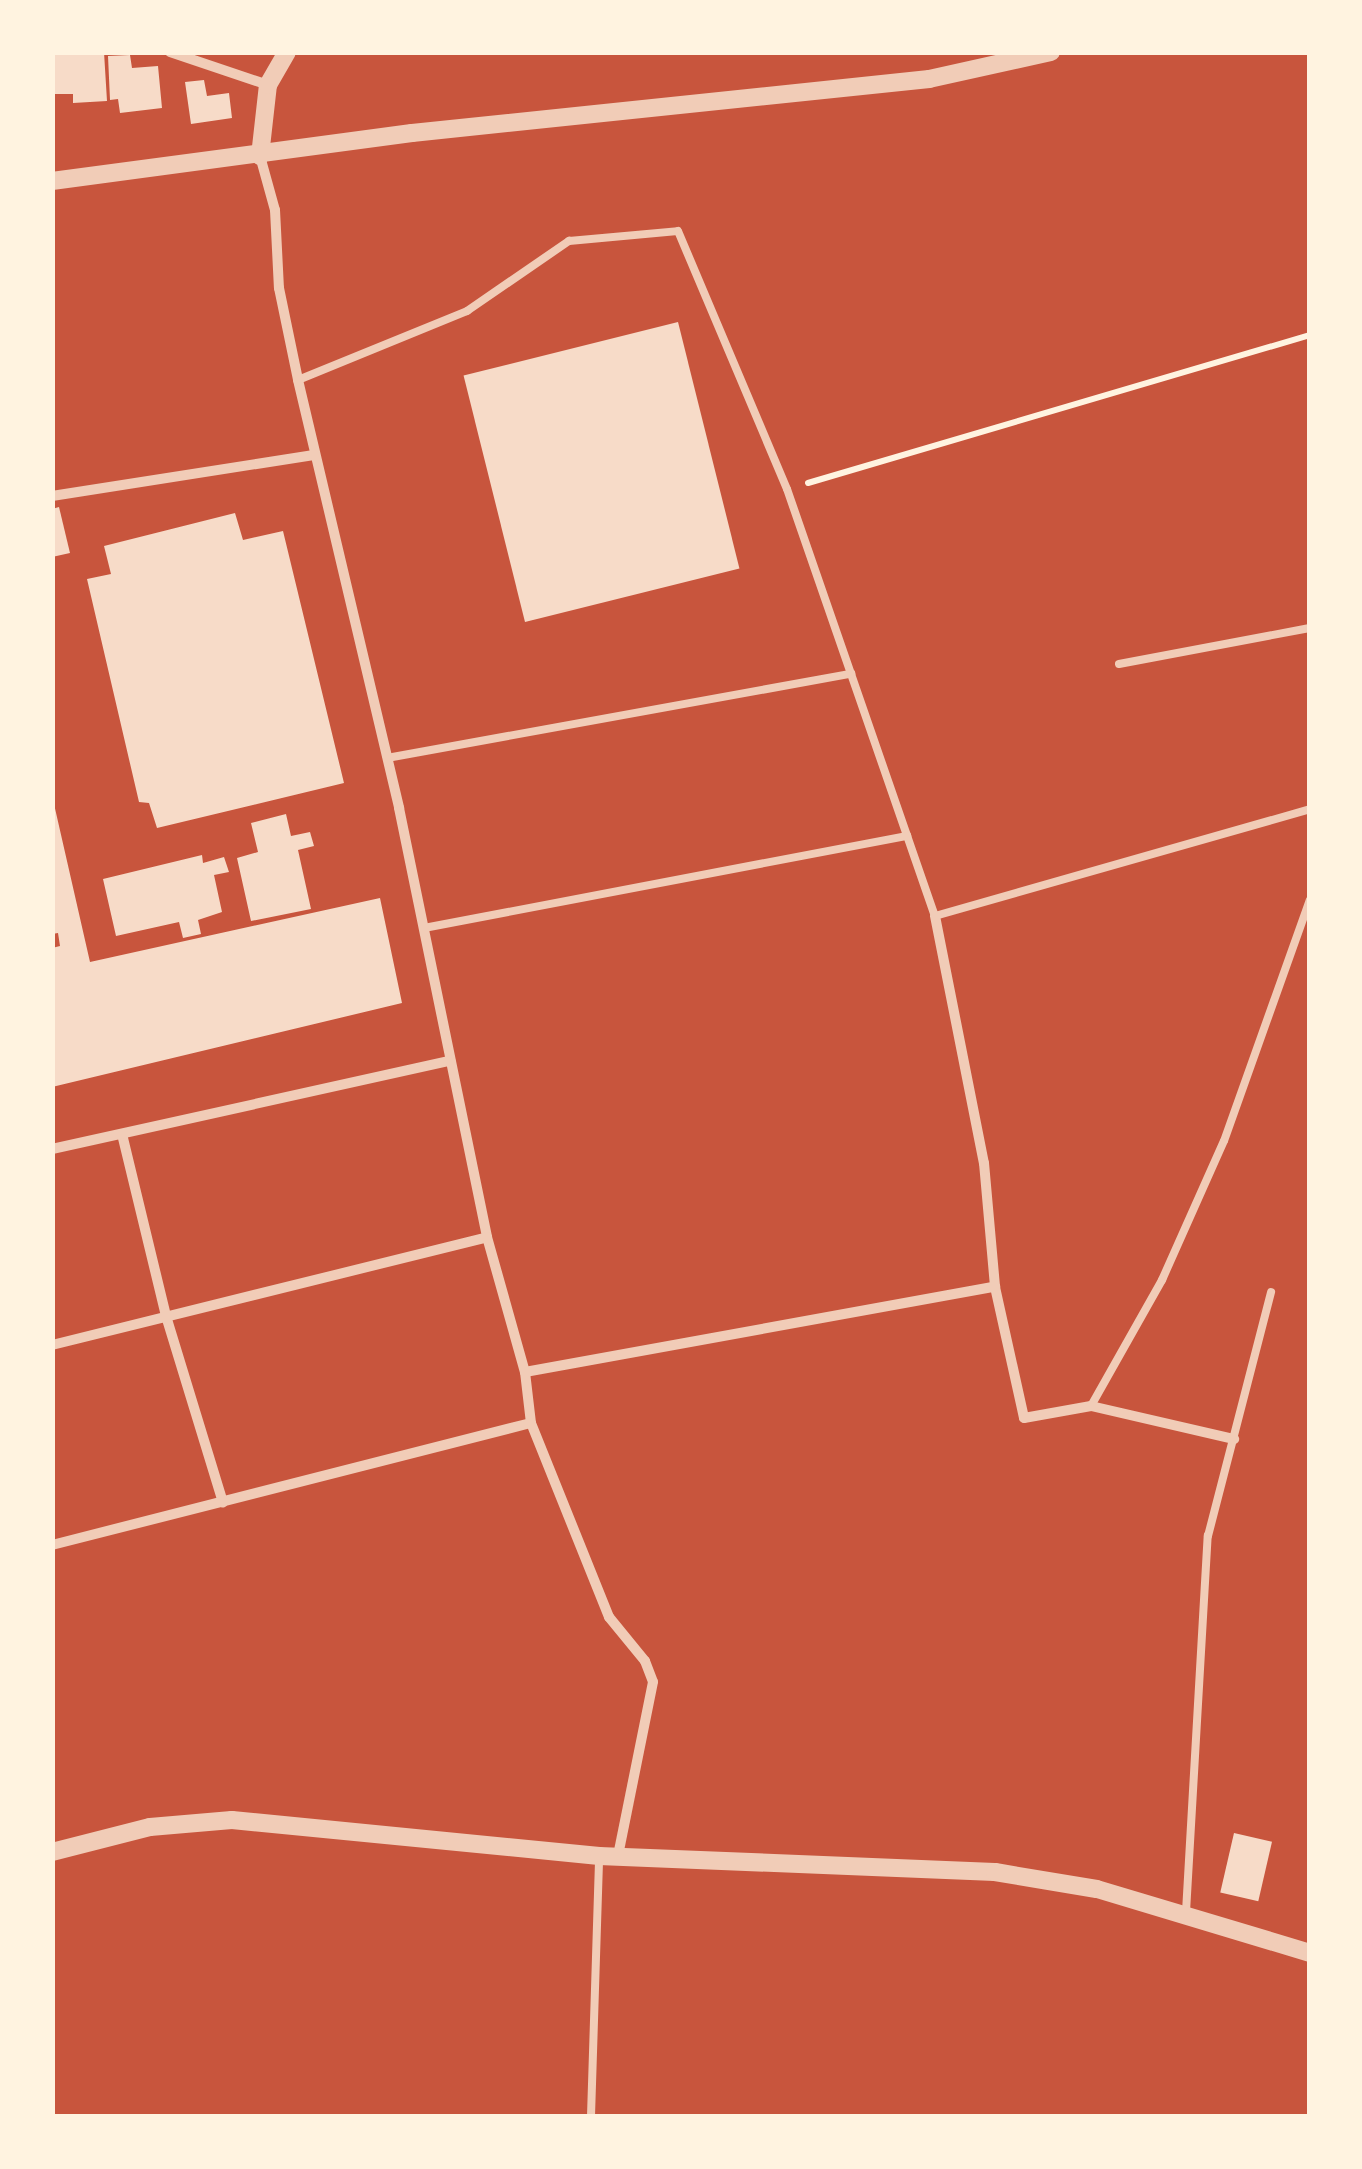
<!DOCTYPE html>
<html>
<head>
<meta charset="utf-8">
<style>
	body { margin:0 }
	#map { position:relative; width:1362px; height:2169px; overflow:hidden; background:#c8553d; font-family:Mulish,sans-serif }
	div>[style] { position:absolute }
	.building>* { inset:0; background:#f7dbc8; transform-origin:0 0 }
	.path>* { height:6px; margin:-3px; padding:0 3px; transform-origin:3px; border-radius:3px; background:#fff3e0 }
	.service>* { height:8px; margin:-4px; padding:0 4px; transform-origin:4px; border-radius:4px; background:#f1ccb7 }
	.minor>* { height:10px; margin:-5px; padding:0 5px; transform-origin:5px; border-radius:5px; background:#f1ccb7 }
	.tertiary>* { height:18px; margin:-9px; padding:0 9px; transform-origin:9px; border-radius:9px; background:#f1ccb7 }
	span { translate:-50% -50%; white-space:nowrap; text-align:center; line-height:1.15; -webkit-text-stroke:9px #fff3e0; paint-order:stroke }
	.frame { position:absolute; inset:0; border:55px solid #fff3e0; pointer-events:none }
</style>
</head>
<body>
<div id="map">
	<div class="building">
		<i style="clip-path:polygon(52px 52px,104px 52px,107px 101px,73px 103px,73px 94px,52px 94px)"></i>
		<i style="clip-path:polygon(130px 55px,132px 68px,158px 66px,162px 108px,120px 113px,118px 99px,110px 100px,108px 56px)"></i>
		<i style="clip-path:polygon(204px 80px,207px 96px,229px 93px,232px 118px,191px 124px,185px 82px)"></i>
		<i style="left:678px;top:322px;width:254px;height:221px;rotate:76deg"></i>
		<i style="clip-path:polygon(59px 507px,70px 553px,52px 557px,52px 509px)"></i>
		<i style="clip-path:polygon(235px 513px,243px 540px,283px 531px,344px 783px,157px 828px,149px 803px,139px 802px,87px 579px,111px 574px,104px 546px)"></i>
		<i style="clip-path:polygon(54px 804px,90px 962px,380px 898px,402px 1003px,52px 1087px,52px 948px,60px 946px,58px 933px,52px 934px)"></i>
		<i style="clip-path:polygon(286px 814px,291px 836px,310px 832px,314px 846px,298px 850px,311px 909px,251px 921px,237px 858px,258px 852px,251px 823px)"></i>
		<i style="clip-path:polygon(202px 855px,203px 863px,224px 857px,229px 872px,214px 875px,222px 912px,198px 920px,201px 934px,183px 938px,179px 922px,116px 936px,103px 879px)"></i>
		<i style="left:1234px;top:1833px;width:39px;height:61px;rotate:13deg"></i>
	</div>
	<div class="path">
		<i style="left:808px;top:483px;width:523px;rotate:-16.43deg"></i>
	</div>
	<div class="service">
		<i style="left:298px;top:380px;width:183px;rotate:-22.2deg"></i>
		<i style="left:467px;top:311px;width:124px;rotate:-34.5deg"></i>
		<i style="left:569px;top:241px;width:109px;rotate:-5.2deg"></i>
		<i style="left:678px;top:231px;width:280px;rotate:67.1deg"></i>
		<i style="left:787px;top:489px;width:452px;rotate:70.9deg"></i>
		<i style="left:935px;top:916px;width:390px;rotate:-15.9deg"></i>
		<i style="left:1119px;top:664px;width:194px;rotate:-10.7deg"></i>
		<i style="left:387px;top:758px;width:472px;rotate:-10.3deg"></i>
		<i style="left:424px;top:928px;width:492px;rotate:-10.8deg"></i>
		<i style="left:1091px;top:1406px;width:145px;rotate:-60.6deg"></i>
		<i style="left:1162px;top:1280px;width:152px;rotate:-66deg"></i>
		<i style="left:1224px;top:1141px;width:256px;rotate:-70.4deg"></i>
		<i style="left:1186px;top:1912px;width:377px;rotate:-86.7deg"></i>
		<i style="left:1208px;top:1536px;width:252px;rotate:-75.5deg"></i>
		<i style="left:591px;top:2116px;width:260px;rotate:-88.2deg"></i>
	</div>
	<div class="minor">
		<i style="left:170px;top:52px;width:103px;rotate:18.6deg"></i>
		<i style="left:260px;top:156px;width:56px;rotate:74.5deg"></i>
		<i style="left:275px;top:210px;width:78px;rotate:87.1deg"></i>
		<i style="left:279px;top:288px;width:94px;rotate:78.3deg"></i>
		<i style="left:298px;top:380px;width:440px;rotate:76.7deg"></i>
		<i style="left:399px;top:808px;width:438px;rotate:78.4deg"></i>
		<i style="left:487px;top:1237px;width:140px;rotate:74.3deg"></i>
		<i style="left:525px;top:1372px;width:51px;rotate:83.3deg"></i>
		<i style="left:531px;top:1423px;width:209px;rotate:68.1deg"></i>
		<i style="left:609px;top:1617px;width:57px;rotate:50.7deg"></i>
		<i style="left:645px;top:1661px;width:22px;rotate:69deg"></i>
		<i style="left:653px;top:1682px;width:177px;rotate:101.4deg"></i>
		<i style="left:52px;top:496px;width:265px;rotate:-8.9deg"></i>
		<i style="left:935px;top:916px;width:252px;rotate:78.8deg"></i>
		<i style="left:984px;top:1163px;width:124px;rotate:84.9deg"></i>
		<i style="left:995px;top:1287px;width:134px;rotate:77.5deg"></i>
		<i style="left:1024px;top:1418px;width:68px;rotate:-10.2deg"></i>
		<i style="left:1091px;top:1406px;width:147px;rotate:13deg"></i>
		<i style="left:122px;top:1134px;width:187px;rotate:76.4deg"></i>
		<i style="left:166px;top:1316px;width:195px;rotate:73deg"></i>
		<i style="left:52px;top:1149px;width:408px;rotate:-12.5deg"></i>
		<i style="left:52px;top:1345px;width:448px;rotate:-13.9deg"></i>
		<i style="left:525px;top:1372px;width:478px;rotate:-10.3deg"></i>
		<i style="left:52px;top:1545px;width:494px;rotate:-14.3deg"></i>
	</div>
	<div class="tertiary">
		<i style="left:260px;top:156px;width:71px;rotate:-83.6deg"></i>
		<i style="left:268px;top:85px;width:38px;rotate:-60deg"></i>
		<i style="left:52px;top:181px;width:363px;rotate:-7.6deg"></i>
		<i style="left:412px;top:133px;width:520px;rotate:-5.96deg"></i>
		<i style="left:929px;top:79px;width:125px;rotate:-12.5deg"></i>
		<i style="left:52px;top:1852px;width:101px;rotate:-14.3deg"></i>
		<i style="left:150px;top:1827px;width:82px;rotate:-4.9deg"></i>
		<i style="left:232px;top:1820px;width:369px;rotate:5.6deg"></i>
		<i style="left:599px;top:1856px;width:396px;rotate:2.3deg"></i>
		<i style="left:995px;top:1872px;width:103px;rotate:9.5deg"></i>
		<i style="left:1097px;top:1889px;width:222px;rotate:16.7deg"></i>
	</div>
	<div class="frame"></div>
</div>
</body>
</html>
